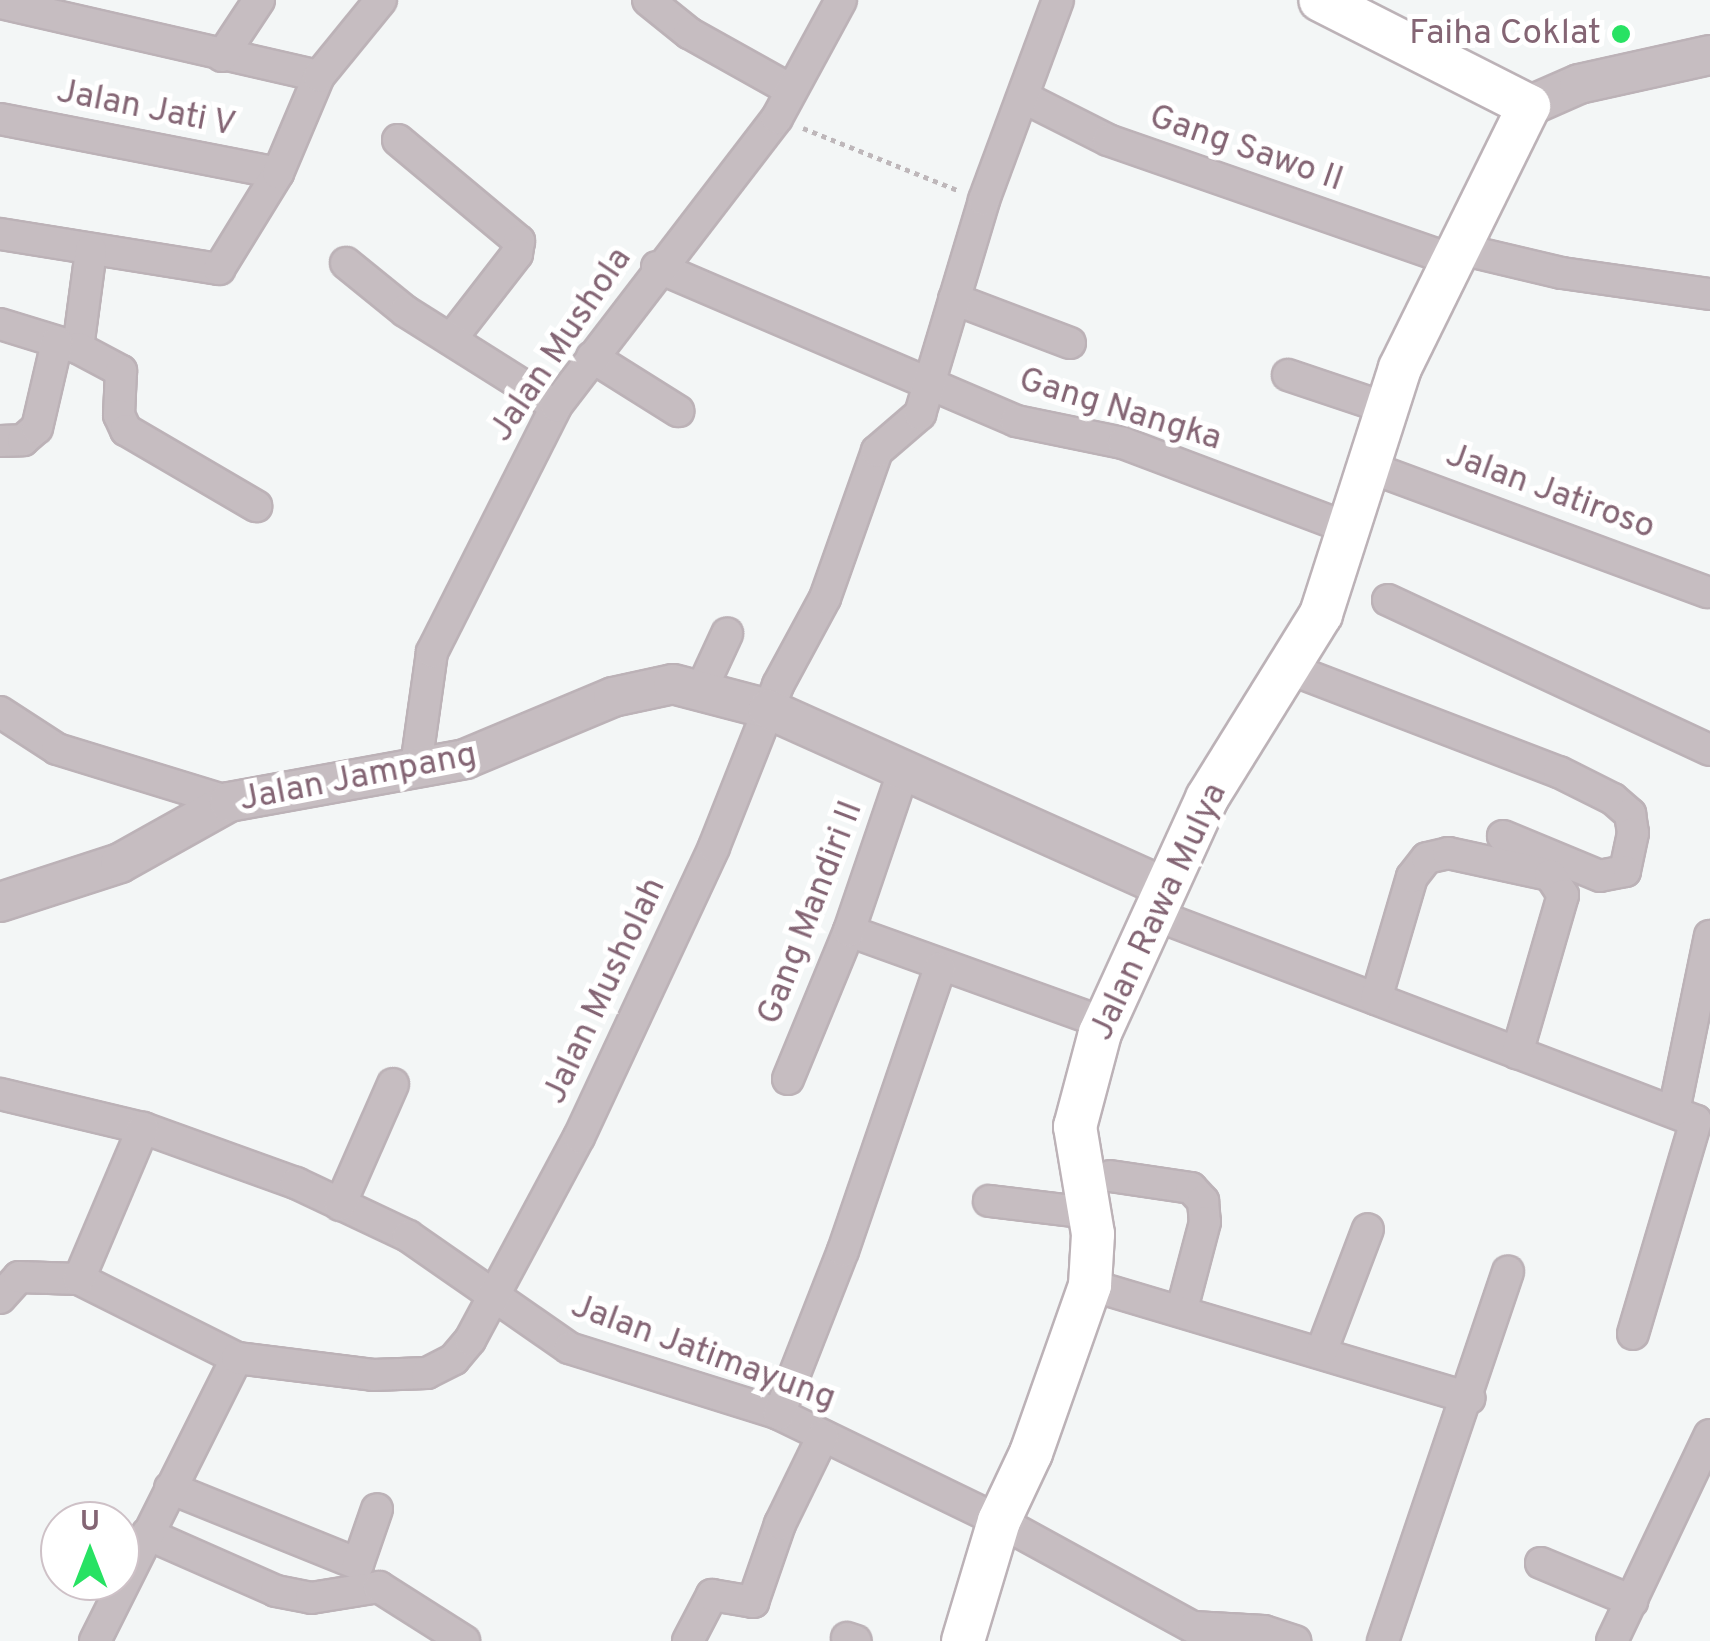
<!DOCTYPE html>
<html>
<head>
<meta charset="utf-8">
<style>
	body { margin:0 }
	#map { position:relative; width:1710px; height:1641px; overflow:hidden; background:#f3f6f6; font-family:Overpass,sans-serif }
	div>[style] { position:absolute }
	.path>* { height:5px; margin-top:-2.5px; transform-origin:0; background:repeating-linear-gradient(90deg,#beb7ba 0 5px,transparent 0 10px) }
	.roads { filter:drop-shadow(2px 0 #bcb2b7) drop-shadow(-2px 0 #bcb2b7) drop-shadow(0 2px #bcb2b7) drop-shadow(0 -2px #bcb2b7) }
	.minor>* { height:30px; margin:-15px; padding:0 15px; transform-origin:15px; border-radius:15px; background:#c6bdc1 }
	.tertiary>* { height:38px; margin:-19px; padding:0 19px; transform-origin:19px; border-radius:19px; background:#c6bdc1 }
	.secondary>* { height:42px; margin:-21px; padding:0 21px; transform-origin:21px; border-radius:21px; background:#fff }
	.dots>* { width:28px; height:28px; translate:-50% -50%; box-sizing:border-box; border:5px solid #fff; border-radius:50% }
	span { translate:-50% -50%; white-space:nowrap; text-align:center; line-height:1.15; -webkit-text-stroke:10px #fff; paint-order:stroke }
	.poi-label { font-size:35px; color:#846574 }
	.right { translate:-100% -50%; text-align:right }
	.street-label { font-size:35px; color:#846574 }
	.north { position:absolute; left:40px; top:1501px; width:100px; height:100px; box-sizing:border-box; background:#fff; border:2px solid #cec1c7; border-radius:50%; rotate:0deg; font-size:28px; font-weight:700; line-height:40px; text-align:center; color:#846574 }
	.north::after { content:''; display:block; margin:auto; width:35px; height:45px; background:#28e263; clip-path:polygon(50% 0,100% 100%,50% 72%,0 100%) }
</style>
</head>
<body>
<div id="map">
	<div class="path">
		<i style="left:803px;top:128px;width:169px;rotate:21.9deg"></i>
	</div>
	<div class="roads">
		<div class="minor">
			<i style="left:648px;top:0;width:53px;rotate:38.8deg"></i>
			<i style="left:689px;top:33px;width:117px;rotate:29.2deg"></i>
			<i style="left:0;top:3px;width:327px;rotate:12.9deg"></i>
			<i style="left:222px;top:56px;width:67px;rotate:-56.5deg"></i>
			<i style="left:1023px;top:97px;width:95px;rotate:26.8deg"></i>
			<i style="left:1108px;top:140px;width:362px;rotate:19.2deg"></i>
			<i style="left:0;top:119px;width:283px;rotate:11deg"></i>
			<i style="left:398px;top:140px;width:158px;rotate:39.9deg"></i>
			<i style="left:519px;top:241px;width:13px;rotate:99deg"></i>
			<i style="left:517px;top:254px;width:108px;rotate:127.8deg"></i>
			<i style="left:0;top:234px;width:222px;rotate:9.1deg"></i>
			<i style="left:219px;top:269px;width:113px;rotate:-58.4deg"></i>
			<i style="left:278px;top:173px;width:105px;rotate:-67.1deg"></i>
			<i style="left:319px;top:76px;width:98px;rotate:-50.8deg"></i>
			<i style="left:1456px;top:248px;width:109px;rotate:13.3deg"></i>
			<i style="left:1562px;top:273px;width:149px;rotate:8.1deg"></i>
			<i style="left:346px;top:263px;width:76px;rotate:39.1deg"></i>
			<i style="left:405px;top:311px;width:178px;rotate:32.2deg"></i>
			<i style="left:657px;top:267px;width:391px;rotate:23.2deg"></i>
			<i style="left:1016px;top:421px;width:109px;rotate:11.6deg"></i>
			<i style="left:1123px;top:443px;width:243px;rotate:20.7deg"></i>
			<i style="left:954px;top:299px;width:124px;rotate:20.8deg"></i>
			<i style="left:0;top:324px;width:82px;rotate:17.1deg"></i>
			<i style="left:78px;top:348px;width:99px;rotate:-82.4deg"></i>
			<i style="left:78px;top:348px;width:49px;rotate:28.1deg"></i>
			<i style="left:121px;top:371px;width:44px;rotate:92.6deg"></i>
			<i style="left:119px;top:415px;width:17px;rotate:65deg"></i>
			<i style="left:126px;top:430px;width:151px;rotate:30.3deg"></i>
			<i style="left:592px;top:357px;width:102px;rotate:32.1deg"></i>
			<i style="left:1288px;top:375px;width:103px;rotate:18.6deg"></i>
			<i style="left:0;top:441px;width:23px;rotate:-2deg"></i>
			<i style="left:23px;top:440px;width:18px;rotate:-41deg"></i>
			<i style="left:37px;top:428px;width:88px;rotate:-76.9deg"></i>
			<i style="left:1366px;top:466px;width:364px;rotate:20.3deg"></i>
			<i style="left:1388px;top:600px;width:355px;rotate:25deg"></i>
			<i style="left:1290px;top:669px;width:288px;rotate:21deg"></i>
			<i style="left:1559px;top:772px;width:60px;rotate:26.6deg"></i>
			<i style="left:1613px;top:799px;width:23px;rotate:41deg"></i>
			<i style="left:1630px;top:814px;width:19px;rotate:81deg"></i>
			<i style="left:1633px;top:833px;width:39px;rotate:102deg"></i>
			<i style="left:1625px;top:871px;width:25px;rotate:169deg"></i>
			<i style="left:1600px;top:876px;width:105px;rotate:-157.6deg"></i>
			<i style="left:702px;top:688px;width:60px;rotate:-65.2deg"></i>
			<i style="left:0;top:712px;width:68px;rotate:33deg"></i>
			<i style="left:57px;top:749px;width:180px;rotate:17.1deg"></i>
			<i style="left:416px;top:766px;width:115px;rotate:-82deg"></i>
			<i style="left:432px;top:652px;width:275px;rotate:-63.2deg"></i>
			<i style="left:556px;top:406px;width:363px;rotate:-52.5deg"></i>
			<i style="left:777px;top:118px;width:134px;rotate:-61.5deg"></i>
			<i style="left:1150px;top:913px;width:584px;rotate:20.85deg"></i>
			<i style="left:1696px;top:1121px;width:222px;rotate:106.5deg"></i>
			<i style="left:849px;top:931px;width:271px;rotate:19.8deg"></i>
			<i style="left:1376px;top:999px;width:127px;rotate:-73.6deg"></i>
			<i style="left:1412px;top:877px;width:24px;rotate:-52deg"></i>
			<i style="left:1427px;top:858px;width:22px;rotate:-13deg"></i>
			<i style="left:1448px;top:853px;width:104px;rotate:12.2deg"></i>
			<i style="left:1550px;top:875px;width:24px;rotate:57deg"></i>
			<i style="left:1563px;top:895px;width:165px;rotate:106.2deg"></i>
			<i style="left:788px;top:1079px;width:160px;rotate:-67.6deg"></i>
			<i style="left:849px;top:931px;width:168px;rotate:-71.2deg"></i>
			<i style="left:0;top:1094px;width:147px;rotate:13.4deg"></i>
			<i style="left:143px;top:1128px;width:163px;rotate:19.8deg"></i>
			<i style="left:296px;top:1183px;width:124px;rotate:25.3deg"></i>
			<i style="left:408px;top:1236px;width:196px;rotate:34.8deg"></i>
			<i style="left:569px;top:1348px;width:220px;rotate:17.4deg"></i>
			<i style="left:779px;top:1414px;width:245px;rotate:25.9deg"></i>
			<i style="left:999px;top:1521px;width:221px;rotate:28.7deg"></i>
			<i style="left:1193px;top:1627px;width:71px;rotate:3.2deg"></i>
			<i style="left:1264px;top:1631px;width:33px;rotate:18deg"></i>
			<i style="left:1674px;top:1111px;width:179px;rotate:-78.4deg"></i>
			<i style="left:1110px;top:1176px;width:82px;rotate:8.4deg"></i>
			<i style="left:1191px;top:1188px;width:18px;rotate:47deg"></i>
			<i style="left:1203px;top:1201px;width:21px;rotate:85deg"></i>
			<i style="left:1205px;top:1222px;width:90px;rotate:104.8deg"></i>
			<i style="left:989px;top:1201px;width:102px;rotate:6.8deg"></i>
			<i style="left:340px;top:1205px;width:132px;rotate:-66.3deg"></i>
			<i style="left:79px;top:1279px;width:177px;rotate:26.6deg"></i>
			<i style="left:1090px;top:1285px;width:396px;rotate:16.6deg"></i>
			<i style="left:0;top:1298px;width:28px;rotate:-48deg"></i>
			<i style="left:19px;top:1277px;width:60px;rotate:1.9deg"></i>
			<i style="left:79px;top:1279px;width:164px;rotate:-67deg"></i>
			<i style="left:1322px;top:1350px;width:129px;rotate:-69.2deg"></i>
			<i style="left:779px;top:1414px;width:175px;rotate:-68.6deg"></i>
			<i style="left:843px;top:1251px;width:299px;rotate:-71.1deg"></i>
			<i style="left:170px;top:1488px;width:203px;rotate:22deg"></i>
			<i style="left:358px;top:1564px;width:58px;rotate:-70.9deg"></i>
			<i style="left:147px;top:1534px;width:141px;rotate:23.8deg"></i>
			<i style="left:276px;top:1591px;width:36px;rotate:11deg"></i>
			<i style="left:311px;top:1598px;width:69px;rotate:-9.2deg"></i>
			<i style="left:379px;top:1587px;width:101px;rotate:32.4deg"></i>
			<i style="left:1541px;top:1563px;width:99px;rotate:22.7deg"></i>
			<i style="left:847px;top:1638px;width:9px;rotate:18deg"></i>
			<i style="left:95px;top:1641px;width:317px;rotate:-63.4deg"></i>
			<i style="left:237px;top:1358px;width:137px;rotate:7.1deg"></i>
			<i style="left:373px;top:1375px;width:54px;rotate:-2.1deg"></i>
			<i style="left:427px;top:1373px;width:30px;rotate:-27deg"></i>
			<i style="left:454px;top:1359px;width:25px;rotate:-50deg"></i>
			<i style="left:470px;top:1340px;width:230px;rotate:-61.8deg"></i>
			<i style="left:579px;top:1137px;width:320px;rotate:-65deg"></i>
			<i style="left:714px;top:847px;width:174px;rotate:-68.4deg"></i>
			<i style="left:778px;top:685px;width:99px;rotate:-61.6deg"></i>
			<i style="left:825px;top:598px;width:156px;rotate:-70.5deg"></i>
			<i style="left:877px;top:451px;width:57px;rotate:-40.7deg"></i>
			<i style="left:920px;top:414px;width:223px;rotate:-73.3deg"></i>
			<i style="left:984px;top:200px;width:213px;rotate:-69.7deg"></i>
			<i style="left:688px;top:1641px;width:52px;rotate:-62.4deg"></i>
			<i style="left:712px;top:1595px;width:42px;rotate:9.7deg"></i>
			<i style="left:753px;top:1602px;width:83px;rotate:-70.9deg"></i>
			<i style="left:780px;top:1524px;width:98px;rotate:-64deg"></i>
			<i style="left:1383px;top:1641px;width:390px;rotate:-71.3deg"></i>
			<i style="left:1612px;top:1641px;width:228px;rotate:-64.6deg"></i>
		</div>
		<div class="tertiary">
			<i style="left:1529px;top:106px;width:55px;rotate:-23.7deg"></i>
			<i style="left:1579px;top:84px;width:134px;rotate:-12.5deg"></i>
			<i style="left:0;top:902px;width:126px;rotate:-18deg"></i>
			<i style="left:120px;top:863px;width:125px;rotate:-29.2deg"></i>
			<i style="left:229px;top:802px;width:240px;rotate:-10.3deg"></i>
			<i style="left:465px;top:759px;width:160px;rotate:-22.7deg"></i>
			<i style="left:613px;top:697px;width:61px;rotate:-12.2deg"></i>
			<i style="left:673px;top:684px;width:98px;rotate:14.7deg"></i>
			<i style="left:768px;top:709px;width:432px;rotate:24.2deg"></i>
		</div>
		<div class="secondary">
			<i style="left:963px;top:1641px;width:125px;rotate:-73.3deg"></i>
			<i style="left:999px;top:1521px;width:75px;rotate:-64.8deg"></i>
			<i style="left:1031px;top:1453px;width:178px;rotate:-70.6deg"></i>
			<i style="left:1090px;top:1285px;width:51px;rotate:-86.6deg"></i>
			<i style="left:1093px;top:1234px;width:109px;rotate:-99.5deg"></i>
			<i style="left:1075px;top:1127px;width:97px;rotate:-75.1deg"></i>
			<i style="left:1100px;top:1033px;width:258px;rotate:-65.5deg"></i>
			<i style="left:1207px;top:798px;width:216px;rotate:-58.2deg"></i>
			<i style="left:1321px;top:614px;width:258px;rotate:-72.2deg"></i>
			<i style="left:1400px;top:368px;width:292px;rotate:-63.8deg"></i>
			<i style="left:1529px;top:106px;width:234px;rotate:-153.1deg"></i>
		</div>
	</div>
	<div class="dots">
		<i style="left:1621px;top:34px;background:#28e263"></i>
	</div>
	<div class="poi-label">
		<span class="right" style="left:1601px;top:34px">Faiha Coklat</span>
	</div>
	<div class="street-label">
		<span style="left:146px;top:109px;rotate:11deg">Jalan Jati V</span>
		<span style="left:1246px;top:149px;rotate:19deg">Gang Sawo II</span>
		<span style="left:561px;top:345px;rotate:-56deg">Jalan Mushola</span>
		<span style="left:1120px;top:410px;rotate:17deg">Gang Nangka</span>
		<span style="left:1550px;top:492px;rotate:20deg">Jalan Jatiroso</span>
		<span style="left:358px;top:778px;rotate:-11deg">Jalan Jampang</span>
		<span style="left:1159px;top:912px;rotate:-65deg">Jalan Rawa Mulya</span>
		<span style="left:811px;top:913px;rotate:-69deg">Gang Mandiri II</span>
		<span style="left:605px;top:991px;rotate:-65deg">Jalan Musholah</span>
		<span style="left:703px;top:1353px;rotate:20deg">Jalan Jatimayung</span>
	</div>
	<div class="north">U</div>
</div>
</body>
</html>
